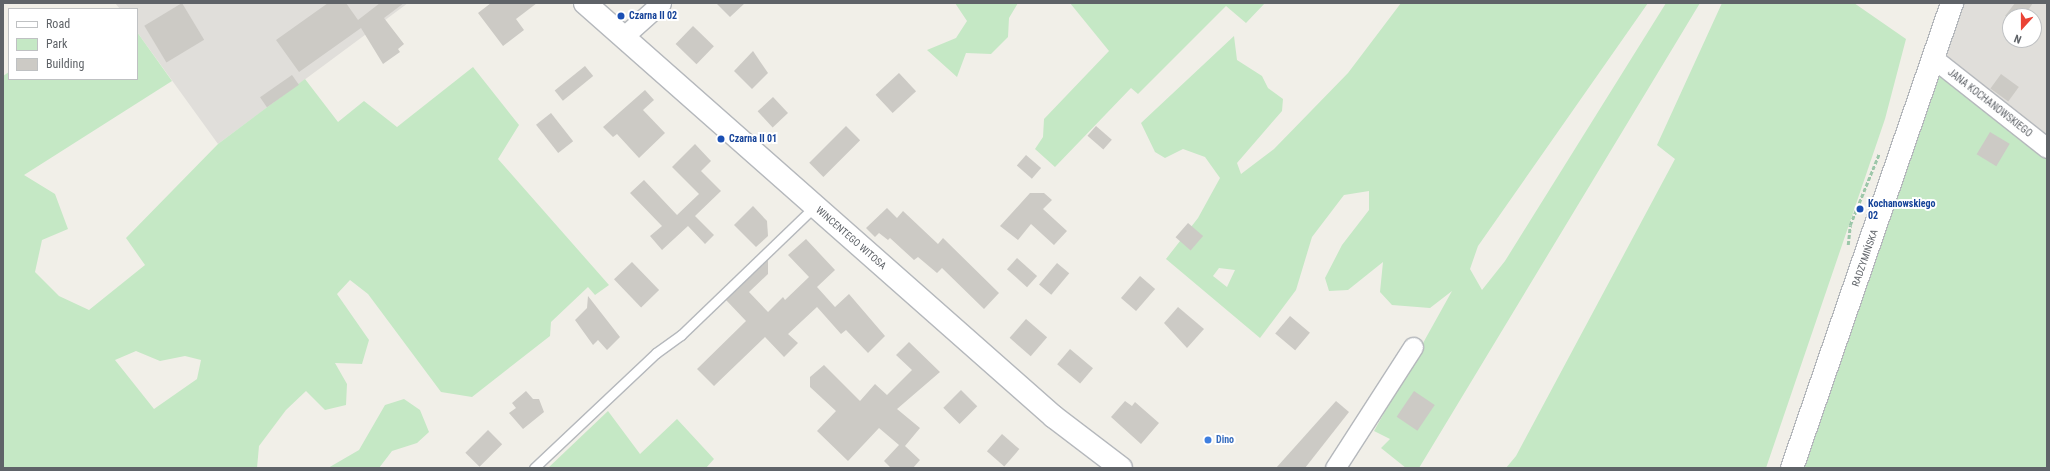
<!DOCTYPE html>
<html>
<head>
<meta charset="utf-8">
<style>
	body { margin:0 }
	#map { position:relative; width:2050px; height:471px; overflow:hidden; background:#f1efe8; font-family:"Roboto Condensed",sans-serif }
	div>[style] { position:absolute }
	.industrial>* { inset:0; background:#e0deda }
	.green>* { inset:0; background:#c5e8c5 }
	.building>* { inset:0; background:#cccac5; transform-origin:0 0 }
	.path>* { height:2.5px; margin-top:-1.25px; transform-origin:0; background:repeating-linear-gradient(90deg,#9cc7a9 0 4px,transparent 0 6px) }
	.roads { filter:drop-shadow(1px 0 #b5b8bc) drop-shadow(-1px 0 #b5b8bc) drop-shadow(0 1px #b5b8bc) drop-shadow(0 -1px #b5b8bc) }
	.service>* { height:9px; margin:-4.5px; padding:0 4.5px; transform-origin:4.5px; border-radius:4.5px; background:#fff }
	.minor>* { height:19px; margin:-9.5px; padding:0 9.5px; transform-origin:9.5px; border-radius:9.5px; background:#fff }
	.tertiary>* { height:22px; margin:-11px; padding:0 11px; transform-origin:11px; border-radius:11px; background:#fff }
	.secondary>* { height:22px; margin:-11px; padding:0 11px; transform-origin:11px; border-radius:11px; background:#fff }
	.dots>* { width:11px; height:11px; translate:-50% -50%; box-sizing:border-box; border:2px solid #fff; border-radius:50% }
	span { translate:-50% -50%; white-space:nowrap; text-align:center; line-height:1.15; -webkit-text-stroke:4px #fff; paint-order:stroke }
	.transit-label { font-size:10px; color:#164399; font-weight:700 }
	.left { translate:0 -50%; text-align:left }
	.street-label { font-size:10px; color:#5f6368 }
	.shop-label { font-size:10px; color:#366cbe; font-weight:700 }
	.frame { position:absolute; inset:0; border:4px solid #5f6368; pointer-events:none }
	.legend { position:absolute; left:8px; top:8px; width:130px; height:72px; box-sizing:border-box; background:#fff; border:1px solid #bfc1c3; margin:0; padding:5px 7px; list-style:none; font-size:12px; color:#5f6368 }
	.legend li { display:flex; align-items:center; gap:8px; height:20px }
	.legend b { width:20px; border:1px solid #bfc1c3 }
	.north { position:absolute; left:2002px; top:8px; width:40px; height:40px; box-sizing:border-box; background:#fff; border:1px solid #bfc1c3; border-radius:50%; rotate:201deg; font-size:11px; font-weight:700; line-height:16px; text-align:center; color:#5f6368 }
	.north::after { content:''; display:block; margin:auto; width:14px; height:18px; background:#ea4335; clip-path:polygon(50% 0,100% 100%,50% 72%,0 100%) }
</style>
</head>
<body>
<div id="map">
	<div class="industrial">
		<i style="clip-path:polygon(115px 3px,408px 3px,218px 144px,137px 32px,137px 9px,120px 9px)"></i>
		<i style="clip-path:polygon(evenodd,1954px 3px,2047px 3px,2047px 144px,1936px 60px,1954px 3px,2010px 16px,2034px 16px,2034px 40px,2010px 40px,2010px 16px)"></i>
	</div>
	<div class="green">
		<i style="clip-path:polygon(955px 3px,1018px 3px,1009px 18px,1008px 37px,991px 54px,966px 53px,957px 77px,927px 50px,956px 38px,967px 21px)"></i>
		<i style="clip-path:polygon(1070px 3px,1265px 3px,1246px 23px,1226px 6px,1138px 94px,1131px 88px,1055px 167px,1035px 149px,1043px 137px,1044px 119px,1109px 51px)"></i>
		<i style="clip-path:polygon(evenodd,1401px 3px,1648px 3px,1478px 246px,1470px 269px,1482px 290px,1505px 261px,1666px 3px,1700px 3px,1419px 468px,1406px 468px,1381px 448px,1390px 439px,1374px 431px,1452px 291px,1430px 308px,1392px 305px,1380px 292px,1383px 262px,1348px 290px,1329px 291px,1325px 278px,1342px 245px,1369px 210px,1369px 191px,1344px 195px,1312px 237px,1296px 290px,1260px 338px,1166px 259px,1198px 218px,1220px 178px,1205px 157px,1183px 149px,1165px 158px,1155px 152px,1141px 123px,1234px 36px,1237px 60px,1262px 76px,1268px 88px,1283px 99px,1282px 111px,1237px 163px,1241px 174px,1274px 149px,1348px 73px,1401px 3px,1219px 268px,1235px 270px,1227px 287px,1213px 276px,1219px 268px)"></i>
		<i style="clip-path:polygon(1722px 3px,1854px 3px,1906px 39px,1885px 119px,1766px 468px,1506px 468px,1516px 456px,1675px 159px,1657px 145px)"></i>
		<i style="clip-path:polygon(evenodd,137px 32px,172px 81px,24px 175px,55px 194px,68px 229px,42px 240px,35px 272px,59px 296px,89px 310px,145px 265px,126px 238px,218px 144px,305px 79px,338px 122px,364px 101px,397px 127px,473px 67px,519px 125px,498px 159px,609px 285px,595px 295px,588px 287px,551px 322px,550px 336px,472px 397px,441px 392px,368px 294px,350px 280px,337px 294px,369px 340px,362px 364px,335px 363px,347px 384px,346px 405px,325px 410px,306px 391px,286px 410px,259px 446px,257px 468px,3px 468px,3px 76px,9px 72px,9px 79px,137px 79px,137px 32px,136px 351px,160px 361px,185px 356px,201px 360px,197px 379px,154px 409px,115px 360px,136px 351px)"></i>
		<i style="clip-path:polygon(1936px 60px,2047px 148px,2047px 468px,1793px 468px)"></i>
		<i style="clip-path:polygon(404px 399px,420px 410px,429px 432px,417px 443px,392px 451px,379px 468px,328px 468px,359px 450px,385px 405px)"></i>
		<i style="clip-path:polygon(608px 411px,640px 454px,677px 419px,714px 459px,706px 468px,548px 468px)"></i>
	</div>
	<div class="building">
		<i style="left:182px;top:3px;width:43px;height:44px;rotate:59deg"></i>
		<i style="clip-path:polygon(328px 3px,346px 3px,358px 20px,380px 3px,404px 3px,384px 18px,404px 44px,398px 49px,400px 52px,383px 64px,361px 28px,299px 72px,276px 40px)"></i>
		<i style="clip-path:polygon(491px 3px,537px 3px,516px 19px,524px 30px,503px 46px,478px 13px)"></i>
		<i style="clip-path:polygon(716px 3px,745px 3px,730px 17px)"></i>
		<i style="clip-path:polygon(2015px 3px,2033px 3px,2024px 16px,2005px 16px)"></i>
		<i style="left:693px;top:26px;width:29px;height:25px;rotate:44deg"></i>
		<i style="clip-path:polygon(753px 51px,768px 73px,752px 89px,734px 71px)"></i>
		<i style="left:585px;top:66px;width:13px;height:39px;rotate:51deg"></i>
		<i style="left:899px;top:73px;width:25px;height:32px;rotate:47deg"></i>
		<i style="left:2001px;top:74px;width:22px;height:18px;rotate:36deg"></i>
		<i style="left:292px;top:75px;width:12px;height:39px;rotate:55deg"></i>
		<i style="clip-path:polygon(645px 90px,654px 100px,643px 110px,665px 133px,639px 158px,617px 134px,613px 137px,603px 127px)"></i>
		<i style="left:773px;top:97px;width:22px;height:21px;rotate:47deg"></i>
		<i style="left:551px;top:113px;width:36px;height:19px;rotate:52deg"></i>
		<i style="left:846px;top:126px;width:20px;height:52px;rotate:45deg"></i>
		<i style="left:1096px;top:126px;width:21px;height:13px;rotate:41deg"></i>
		<i style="left:1990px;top:132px;width:23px;height:26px;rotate:31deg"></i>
		<i style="clip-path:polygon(695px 144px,711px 161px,701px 171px,721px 191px,695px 216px,714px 235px,705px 244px,688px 226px,662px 250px,650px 236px,662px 226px,630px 193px,644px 180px,677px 215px,699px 194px,672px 167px)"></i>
		<i style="left:1026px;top:155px;width:20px;height:14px;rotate:41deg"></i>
		<i style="clip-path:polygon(1030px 193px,1044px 193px,1052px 200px,1043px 209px,1067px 231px,1054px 245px,1031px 224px,1018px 240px,1000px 226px)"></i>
		<i style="clip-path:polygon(753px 206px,767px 221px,768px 236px,756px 247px,734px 225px)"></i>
		<i style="clip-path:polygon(887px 208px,897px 218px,903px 211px,938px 244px,943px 238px,999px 293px,984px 309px,942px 268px,937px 273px,918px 257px,914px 260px,890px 238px,888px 240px,879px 233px,875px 237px,866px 228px)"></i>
		<i style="left:1188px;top:223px;width:20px;height:19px;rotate:41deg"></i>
		<i style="clip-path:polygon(806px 239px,835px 270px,817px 287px,835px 307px,849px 294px,885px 336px,868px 353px,846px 330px,841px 334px,817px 307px,788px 334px,798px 343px,784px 357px,765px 337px,714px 386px,697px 369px,746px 321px,726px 300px,768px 260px,768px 274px,749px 292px,768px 312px,783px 297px,785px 300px,809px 277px,788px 255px)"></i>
		<i style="left:1017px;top:258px;width:27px;height:15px;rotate:42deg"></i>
		<i style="left:632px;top:262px;width:39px;height:25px;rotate:46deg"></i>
		<i style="left:1057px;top:263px;width:16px;height:28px;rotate:40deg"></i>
		<i style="left:1140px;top:276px;width:20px;height:29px;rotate:41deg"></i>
		<i style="clip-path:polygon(588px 296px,620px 337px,607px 350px,598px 340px,593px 345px,575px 320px,587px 308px)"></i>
		<i style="clip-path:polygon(1178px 307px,1204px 329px,1187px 348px,1164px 323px)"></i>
		<i style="left:1290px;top:316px;width:26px;height:23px;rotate:40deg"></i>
		<i style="left:1026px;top:319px;width:28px;height:25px;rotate:41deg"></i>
		<i style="clip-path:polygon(909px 342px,940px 372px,897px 409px,920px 428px,905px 446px,920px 460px,913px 468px,891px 468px,884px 461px,899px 445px,879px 428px,848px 461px,817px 431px,836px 411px,810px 387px,810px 377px,824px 365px,860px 401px,875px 384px,887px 395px,912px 370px,896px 355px)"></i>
		<i style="left:1070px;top:349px;width:30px;height:20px;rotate:40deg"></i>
		<i style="left:961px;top:390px;width:23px;height:25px;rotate:45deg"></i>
		<i style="clip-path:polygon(526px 391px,533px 399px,539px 399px,544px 412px,523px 429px,509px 413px,516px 408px,512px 403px)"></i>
		<i style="left:1414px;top:391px;width:25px;height:31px;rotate:34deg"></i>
		<i style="clip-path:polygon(1125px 401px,1132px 406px,1135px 402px,1159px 423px,1141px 444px,1111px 417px)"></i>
		<i style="clip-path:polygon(1336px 401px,1349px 412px,1305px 468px,1276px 468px)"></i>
		<i style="left:488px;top:430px;width:20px;height:32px;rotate:45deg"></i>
		<i style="left:1002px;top:434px;width:23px;height:23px;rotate:41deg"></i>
	</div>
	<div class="path">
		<i style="left:1848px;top:245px;width:20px;rotate:-84deg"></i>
		<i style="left:1850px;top:225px;width:77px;rotate:-67.8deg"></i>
	</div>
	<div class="roads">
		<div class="service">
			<i style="left:534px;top:468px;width:168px;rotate:-43.3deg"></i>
			<i style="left:656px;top:353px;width:31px;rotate:-36deg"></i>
			<i style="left:681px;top:335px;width:186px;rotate:-43.9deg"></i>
		</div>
		<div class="minor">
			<i style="left:623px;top:37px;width:51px;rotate:-41.8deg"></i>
			<i style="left:1933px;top:58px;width:145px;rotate:38.3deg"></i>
			<i style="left:1335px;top:468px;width:144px;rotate:-57.2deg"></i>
		</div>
		<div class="tertiary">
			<i style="left:1792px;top:468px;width:492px;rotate:-71deg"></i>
		</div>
		<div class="secondary">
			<i style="left:585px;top:3px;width:626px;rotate:41.44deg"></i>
			<i style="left:1054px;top:417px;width:84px;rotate:37.3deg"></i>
		</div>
	</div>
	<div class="dots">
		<i style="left:621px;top:16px;background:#1a4fb4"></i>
		<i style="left:721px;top:139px;background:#1a4fb4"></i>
		<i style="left:1860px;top:209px;background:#1a4fb4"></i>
		<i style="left:1208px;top:440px;background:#3f7fe0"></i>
	</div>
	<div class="transit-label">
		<span class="left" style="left:629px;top:16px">Czarna II 02</span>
		<span class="left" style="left:729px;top:139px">Czarna II 01</span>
		<span class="left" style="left:1868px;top:209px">Kochanowskiego<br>02</span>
	</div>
	<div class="street-label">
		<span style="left:1990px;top:103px;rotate:38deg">JANA KOCHANOWSKIEGO</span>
		<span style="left:851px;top:238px;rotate:41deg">WINCENTEGO WITOSA</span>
		<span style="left:1865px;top:258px;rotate:-71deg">RADZYMIŃSKA</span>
	</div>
	<div class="shop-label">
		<span class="left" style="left:1216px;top:440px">Dino</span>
	</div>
	<div class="frame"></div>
	<ul class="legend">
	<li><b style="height:5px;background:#fff"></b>Road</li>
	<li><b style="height:11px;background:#c5e8c5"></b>Park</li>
	<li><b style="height:11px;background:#cccac5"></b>Building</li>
	</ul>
	<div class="north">N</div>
</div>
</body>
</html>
